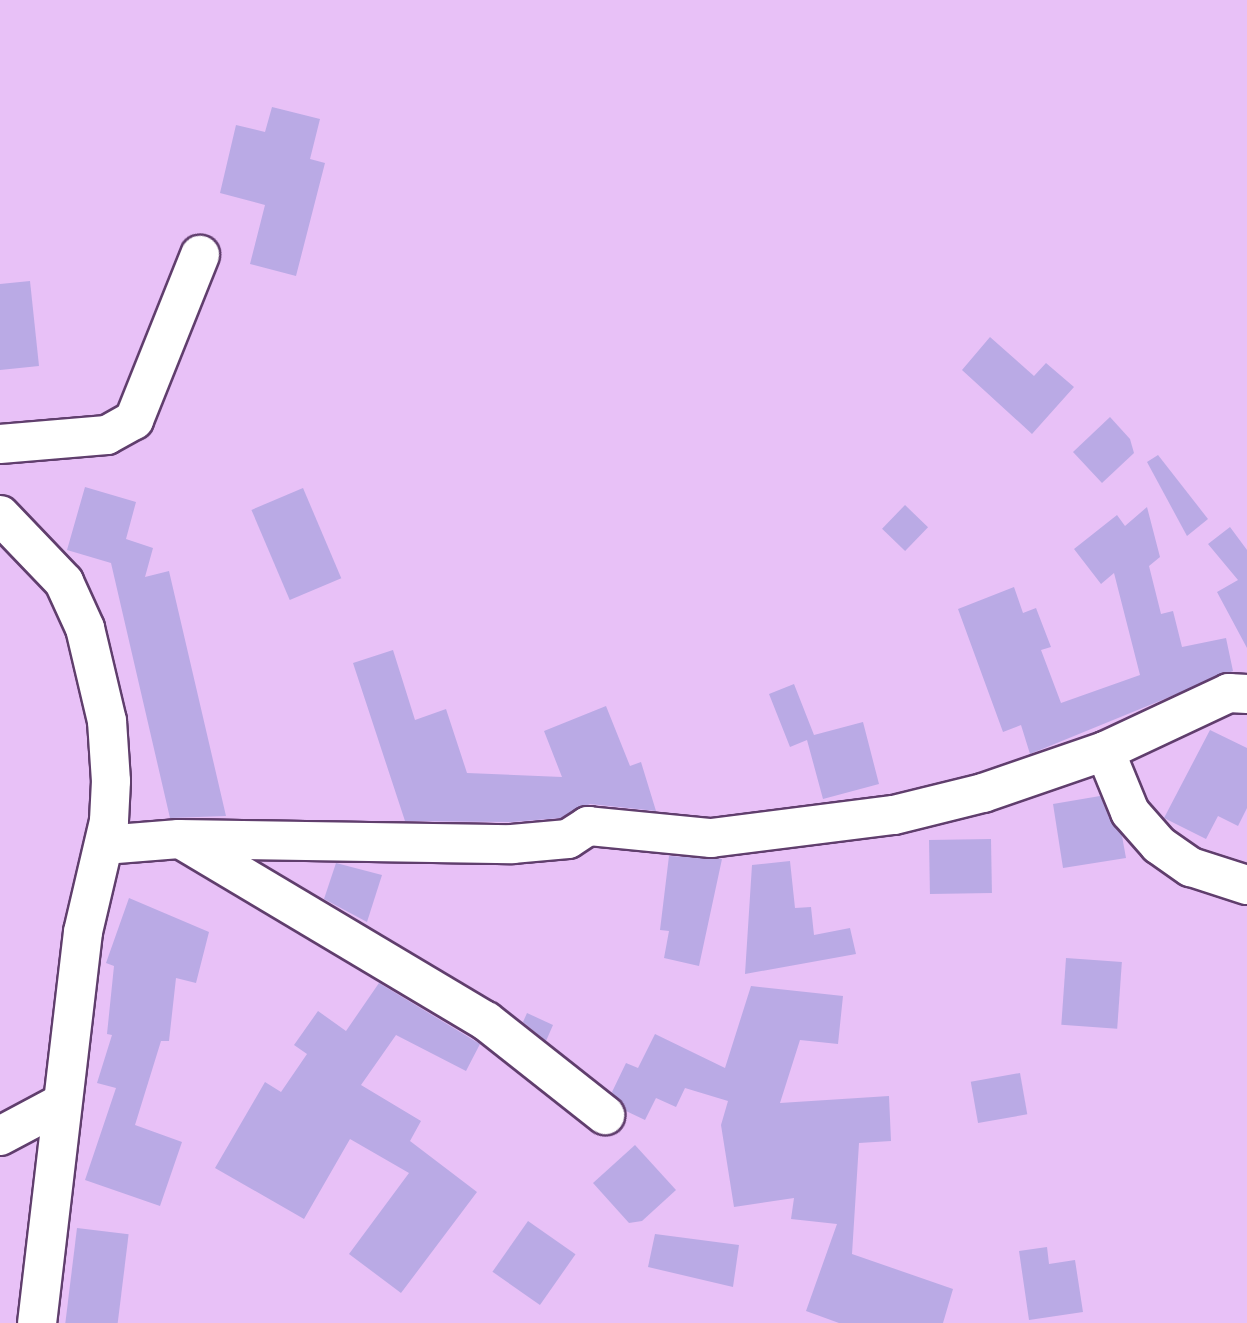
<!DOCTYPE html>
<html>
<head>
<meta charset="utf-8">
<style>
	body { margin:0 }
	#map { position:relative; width:1247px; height:1323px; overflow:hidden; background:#e8c1f7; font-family:"Golos Text",sans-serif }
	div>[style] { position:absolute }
	.building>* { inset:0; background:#baaae5; transform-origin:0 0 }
	.roads { filter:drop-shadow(2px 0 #603e6d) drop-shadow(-2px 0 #603e6d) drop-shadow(0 2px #603e6d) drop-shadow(0 -2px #603e6d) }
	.minor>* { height:38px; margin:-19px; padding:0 19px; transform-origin:19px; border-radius:19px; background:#fff }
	span { translate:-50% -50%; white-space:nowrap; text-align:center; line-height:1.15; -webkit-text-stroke:5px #faeefe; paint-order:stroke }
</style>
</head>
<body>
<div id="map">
	<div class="building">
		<i style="clip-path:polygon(272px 107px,320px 119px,310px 159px,325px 163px,296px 276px,250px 264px,265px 205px,220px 193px,236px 125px,265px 132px)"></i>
		<i style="clip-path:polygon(30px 281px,39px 366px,0 370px,0 284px)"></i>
		<i style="clip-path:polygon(990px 337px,1034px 376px,1046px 363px,1074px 387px,1032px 434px,962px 370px)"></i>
		<i style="clip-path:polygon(1110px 417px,1130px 439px,1134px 453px,1102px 483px,1073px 452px)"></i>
		<i style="clip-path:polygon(1158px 455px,1208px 519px,1187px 536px,1147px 462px)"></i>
		<i style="clip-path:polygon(85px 487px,136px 502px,126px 539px,153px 548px,145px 577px,169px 571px,226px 816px,170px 818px,111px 563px,67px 550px)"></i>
		<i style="left:303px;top:488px;width:98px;height:56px;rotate:67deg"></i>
		<i style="left:905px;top:505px;width:32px;height:33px;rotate:44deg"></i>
		<i style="clip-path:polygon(1147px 507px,1160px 557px,1149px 566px,1161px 614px,1173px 611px,1182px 647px,1226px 638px,1233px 671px,1030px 754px,1021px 725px,1003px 732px,958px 609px,1014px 587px,1023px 613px,1036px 608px,1051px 647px,1041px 650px,1061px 703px,1140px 675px,1114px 573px,1101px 584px,1074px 549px,1117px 515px,1125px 526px)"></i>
		<i style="clip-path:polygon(1230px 527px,1247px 550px,1247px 648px,1217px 592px,1238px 580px,1208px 544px)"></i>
		<i style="clip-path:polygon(393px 650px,415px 720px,446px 709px,467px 773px,562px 777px,544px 731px,606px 706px,630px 766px,641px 762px,656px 811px,590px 804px,561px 818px,511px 822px,405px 821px,353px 663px)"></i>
		<i style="clip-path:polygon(794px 684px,814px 735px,863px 722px,879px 784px,823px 799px,807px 740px,790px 747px,769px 694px)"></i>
		<i style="clip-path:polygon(1210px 730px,1247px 748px,1247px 808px,1238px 826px,1218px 816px,1206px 839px,1164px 818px)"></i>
		<i style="clip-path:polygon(1100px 796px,1122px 836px,1126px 858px,1063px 868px,1053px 804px)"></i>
		<i style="left:991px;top:839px;width:54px;height:62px;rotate:89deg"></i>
		<i style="clip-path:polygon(669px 856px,722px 859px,699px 966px,664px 958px,669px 931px,660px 930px)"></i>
		<i style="clip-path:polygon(790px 861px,795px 908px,811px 907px,814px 935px,850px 928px,856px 954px,745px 974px,752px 865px)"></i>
		<i style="clip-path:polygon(336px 863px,382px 875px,367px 922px,324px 899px)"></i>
		<i style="clip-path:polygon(129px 898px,209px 932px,196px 983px,176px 978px,169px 1041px,161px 1041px,135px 1125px,182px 1142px,160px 1206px,85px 1180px,116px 1088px,97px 1083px,112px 1035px,107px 1034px,114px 966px,106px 963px)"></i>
		<i style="left:1066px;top:958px;width:56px;height:67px;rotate:4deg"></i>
		<i style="clip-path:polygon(379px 983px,480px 1044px,466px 1071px,396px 1035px,361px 1085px,421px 1121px,410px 1141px,477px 1192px,401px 1293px,349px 1254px,409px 1173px,350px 1139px,304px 1219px,215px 1168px,265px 1082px,281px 1092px,307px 1054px,294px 1045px,318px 1011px,346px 1031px)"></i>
		<i style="clip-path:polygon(751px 986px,843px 996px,838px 1044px,800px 1040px,780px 1103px,889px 1096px,891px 1141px,859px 1143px,852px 1254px,953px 1289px,943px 1323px,839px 1323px,806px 1311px,837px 1224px,791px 1219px,794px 1198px,734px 1207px,721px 1125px,728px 1101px,685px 1088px,676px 1107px,656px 1098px,645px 1120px,626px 1111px,612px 1092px,626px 1063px,638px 1068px,655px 1034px,725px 1068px)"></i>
		<i style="clip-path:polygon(527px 1013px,553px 1025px,546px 1041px,523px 1022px)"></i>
		<i style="left:1020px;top:1073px;width:42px;height:50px;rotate:80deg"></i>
		<i style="clip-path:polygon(635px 1145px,676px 1190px,642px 1221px,629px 1223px,593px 1183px)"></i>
		<i style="left:528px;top:1221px;width:58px;height:62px;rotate:35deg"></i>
		<i style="left:77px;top:1228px;width:52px;height:96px;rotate:7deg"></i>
		<i style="clip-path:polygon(655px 1234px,739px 1245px,733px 1287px,648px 1267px)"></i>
		<i style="clip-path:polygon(1047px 1247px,1049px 1264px,1075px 1260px,1083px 1312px,1029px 1320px,1019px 1251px)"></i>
	</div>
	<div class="roads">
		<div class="minor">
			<i style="left:0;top:444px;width:107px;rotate:-4.8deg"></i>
			<i style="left:107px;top:435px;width:31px;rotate:-29deg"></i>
			<i style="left:134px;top:420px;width:178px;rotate:-68.2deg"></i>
			<i style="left:0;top:515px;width:93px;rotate:46.3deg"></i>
			<i style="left:64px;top:582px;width:51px;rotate:65.5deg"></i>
			<i style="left:85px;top:628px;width:96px;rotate:76.7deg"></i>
			<i style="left:107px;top:721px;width:60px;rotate:86.2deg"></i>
			<i style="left:111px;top:781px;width:40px;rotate:92.9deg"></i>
			<i style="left:109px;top:821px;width:114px;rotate:103.2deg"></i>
			<i style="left:83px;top:932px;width:394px;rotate:96.7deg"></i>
			<i style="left:1105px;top:751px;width:137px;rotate:-25.1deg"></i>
			<i style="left:1229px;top:693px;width:18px;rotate:3deg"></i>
			<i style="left:182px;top:840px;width:354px;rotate:30.8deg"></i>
			<i style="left:486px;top:1021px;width:152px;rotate:38.3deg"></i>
			<i style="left:104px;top:845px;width:75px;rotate:-4.6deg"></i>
			<i style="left:179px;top:839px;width:333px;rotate:0.9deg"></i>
			<i style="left:512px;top:844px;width:56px;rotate:-5.1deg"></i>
			<i style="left:568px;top:839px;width:24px;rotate:-33deg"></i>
			<i style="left:588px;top:826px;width:124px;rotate:5.6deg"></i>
			<i style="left:711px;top:838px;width:184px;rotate:-7.2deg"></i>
			<i style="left:894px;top:815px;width:92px;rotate:-13.9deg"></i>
			<i style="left:983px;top:793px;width:129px;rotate:-19deg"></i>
			<i style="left:1105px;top:751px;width:66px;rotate:67.7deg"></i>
			<i style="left:1130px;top:812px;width:44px;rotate:48.7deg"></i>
			<i style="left:1159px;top:845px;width:39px;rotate:35deg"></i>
			<i style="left:1191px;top:867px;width:59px;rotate:17.8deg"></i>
			<i style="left:0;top:1136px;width:70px;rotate:-28deg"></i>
		</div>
	</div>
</div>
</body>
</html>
